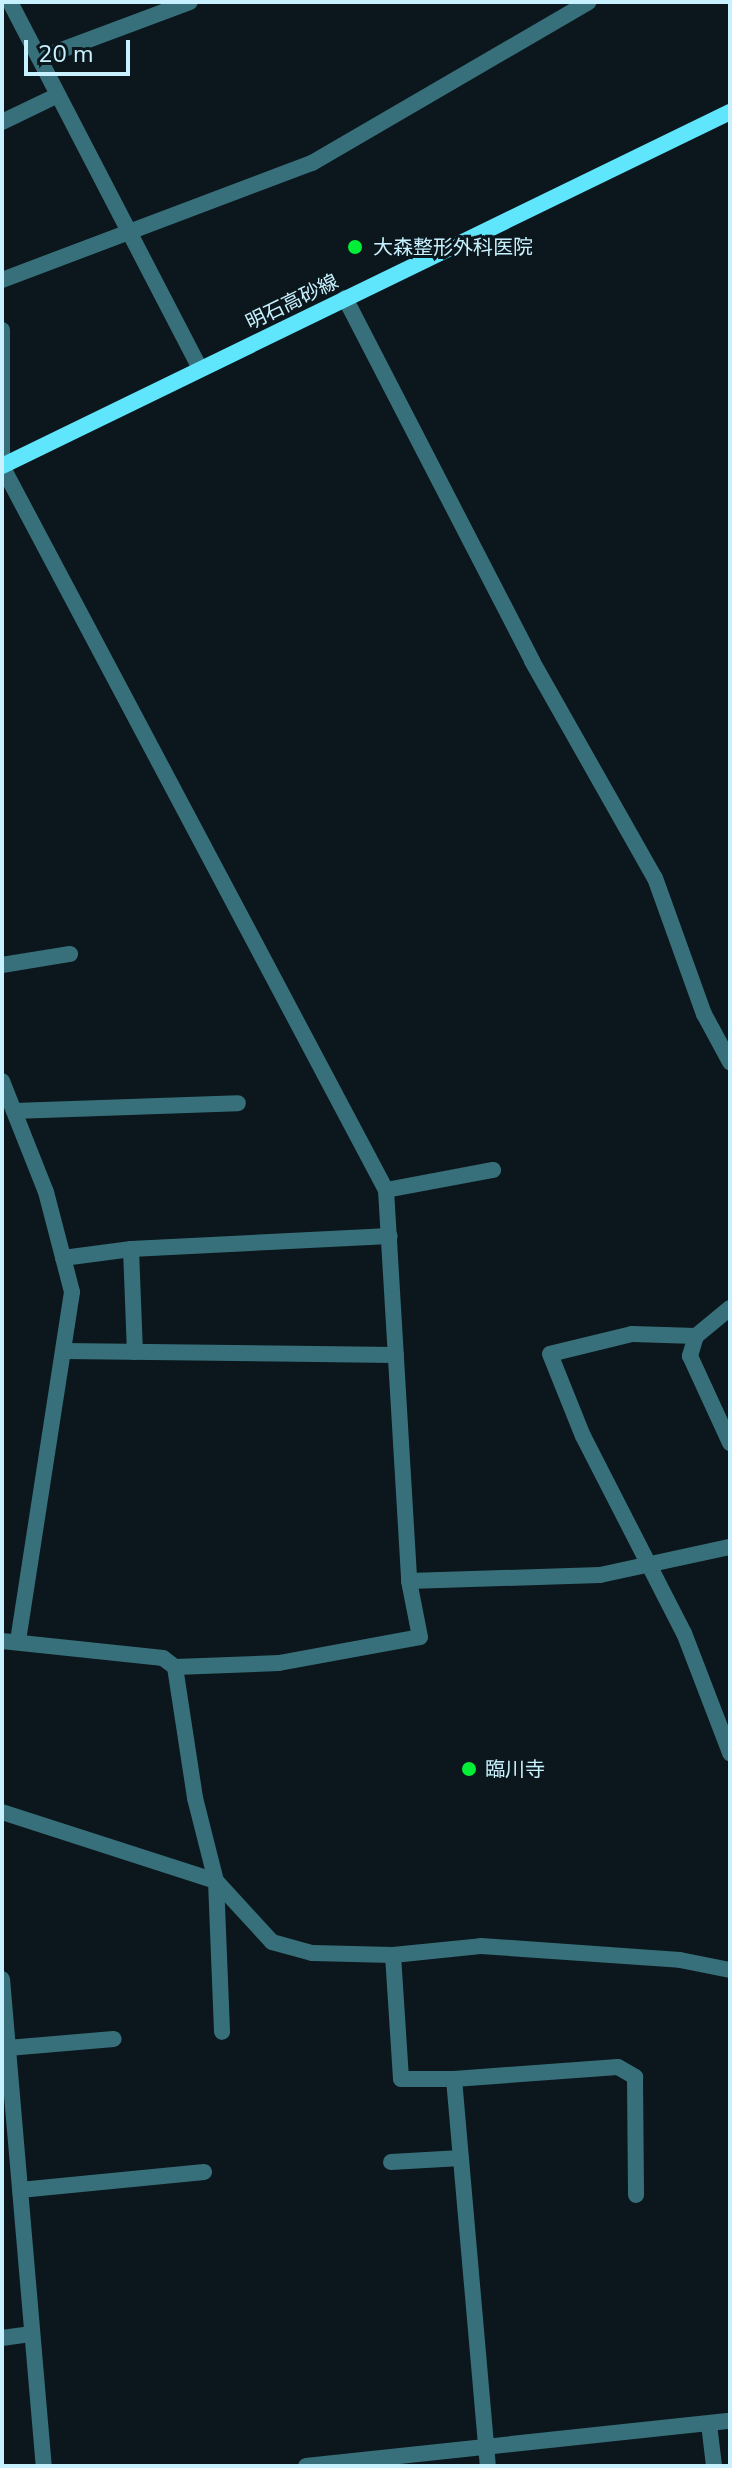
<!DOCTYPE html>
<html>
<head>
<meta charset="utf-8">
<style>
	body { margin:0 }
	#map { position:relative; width:732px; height:2468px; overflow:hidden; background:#0b171c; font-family:"Nunito Sans","Noto Sans JP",sans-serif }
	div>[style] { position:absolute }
	.service>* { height:16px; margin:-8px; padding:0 8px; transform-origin:8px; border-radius:8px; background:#37707a }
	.minor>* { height:16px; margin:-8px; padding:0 8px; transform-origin:8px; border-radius:8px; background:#37707a }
	.secondary>* { height:16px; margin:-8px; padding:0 8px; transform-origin:8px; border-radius:8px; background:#5fe6fd }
	.dots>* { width:22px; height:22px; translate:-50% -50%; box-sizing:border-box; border:4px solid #0b171c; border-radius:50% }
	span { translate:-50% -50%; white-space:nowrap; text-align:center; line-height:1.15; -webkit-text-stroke:6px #0b171c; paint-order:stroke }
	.poi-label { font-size:20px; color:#c7f1fe }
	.left { translate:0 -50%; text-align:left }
	.street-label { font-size:20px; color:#c7f1fe }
	.frame { position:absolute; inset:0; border:4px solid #c7f1fe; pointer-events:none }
	.scale { position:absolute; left:24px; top:40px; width:106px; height:36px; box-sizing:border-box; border:4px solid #c7f1fe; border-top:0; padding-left:10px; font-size:24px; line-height:28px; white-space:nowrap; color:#c7f1fe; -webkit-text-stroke:6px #0b171c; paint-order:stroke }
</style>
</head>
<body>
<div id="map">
	<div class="service">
		<i style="left:131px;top:1249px;width:103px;rotate:87.8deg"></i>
		<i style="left:696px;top:1336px;width:21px;rotate:107deg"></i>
		<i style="left:690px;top:1356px;width:96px;rotate:65.3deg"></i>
	</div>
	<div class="minor">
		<i style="left:10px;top:2px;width:413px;rotate:62.6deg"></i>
		<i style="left:40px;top:58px;width:160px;rotate:-20.5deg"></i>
		<i style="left:2px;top:122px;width:62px;rotate:-25.7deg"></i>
		<i style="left:2px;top:280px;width:331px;rotate:-20.7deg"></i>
		<i style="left:312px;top:163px;width:320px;rotate:-30.2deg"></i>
		<i style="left:345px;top:298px;width:408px;rotate:62.7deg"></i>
		<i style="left:532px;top:661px;width:249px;rotate:60.5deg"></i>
		<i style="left:655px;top:878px;width:145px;rotate:70.2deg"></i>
		<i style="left:704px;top:1014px;width:55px;rotate:61.6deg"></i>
		<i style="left:2px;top:330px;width:136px;rotate:90deg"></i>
		<i style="left:2px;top:466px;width:820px;rotate:62.06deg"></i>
		<i style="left:386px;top:1190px;width:392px;rotate:86.6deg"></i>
		<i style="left:2px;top:965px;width:69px;rotate:-9.2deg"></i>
		<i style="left:2px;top:1081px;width:119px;rotate:68.4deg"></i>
		<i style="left:46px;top:1192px;width:103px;rotate:75.4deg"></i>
		<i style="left:72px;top:1292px;width:352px;rotate:98.8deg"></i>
		<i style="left:14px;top:1111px;width:224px;rotate:-2deg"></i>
		<i style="left:386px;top:1190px;width:109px;rotate:-10.6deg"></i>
		<i style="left:63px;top:1258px;width:69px;rotate:-7.5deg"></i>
		<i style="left:131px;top:1249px;width:259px;rotate:-2.9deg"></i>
		<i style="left:730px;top:1308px;width:44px;rotate:140.5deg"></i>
		<i style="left:696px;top:1336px;width:64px;rotate:-178.2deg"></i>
		<i style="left:632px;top:1334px;width:84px;rotate:166.3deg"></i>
		<i style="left:550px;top:1354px;width:88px;rotate:68.1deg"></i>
		<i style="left:583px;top:1436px;width:221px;rotate:62.9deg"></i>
		<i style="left:684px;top:1633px;width:129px;rotate:69deg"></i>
		<i style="left:64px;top:1351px;width:332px;rotate:0.7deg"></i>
		<i style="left:2px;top:1641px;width:162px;rotate:6deg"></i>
		<i style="left:163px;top:1658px;width:15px;rotate:37deg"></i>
		<i style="left:175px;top:1667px;width:133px;rotate:81.3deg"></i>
		<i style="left:195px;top:1798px;width:86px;rotate:75.8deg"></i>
		<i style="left:216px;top:1881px;width:83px;rotate:47.4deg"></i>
		<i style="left:272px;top:1942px;width:41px;rotate:15.4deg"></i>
		<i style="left:312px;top:1953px;width:81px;rotate:1.4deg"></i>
		<i style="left:393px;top:1955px;width:88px;rotate:-5.8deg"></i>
		<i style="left:481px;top:1946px;width:199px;rotate:4deg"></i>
		<i style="left:680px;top:1960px;width:51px;rotate:11.3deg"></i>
		<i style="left:175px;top:1667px;width:104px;rotate:-2.2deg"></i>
		<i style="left:279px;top:1663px;width:143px;rotate:-10.4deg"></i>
		<i style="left:420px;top:1637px;width:57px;rotate:-101.1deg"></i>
		<i style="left:409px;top:1581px;width:191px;rotate:-1.8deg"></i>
		<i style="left:600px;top:1575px;width:133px;rotate:-12.2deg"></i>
		<i style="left:2px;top:1812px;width:225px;rotate:17.9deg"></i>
		<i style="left:216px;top:1881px;width:151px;rotate:87.7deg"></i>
		<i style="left:393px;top:1955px;width:124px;rotate:86.3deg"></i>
		<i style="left:401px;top:2079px;width:53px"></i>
		<i style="left:454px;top:2079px;width:388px;rotate:85deg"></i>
		<i style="left:2px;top:1979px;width:489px;rotate:85.1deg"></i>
		<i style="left:8px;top:2048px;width:106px;rotate:-4.9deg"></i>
		<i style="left:454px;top:2079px;width:164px;rotate:-4.2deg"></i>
		<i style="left:618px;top:2067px;width:20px;rotate:30deg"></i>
		<i style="left:635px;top:2077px;width:118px;rotate:89.5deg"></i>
		<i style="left:391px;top:2162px;width:70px;rotate:-3.3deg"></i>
		<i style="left:20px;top:2190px;width:185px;rotate:-5.6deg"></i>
		<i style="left:2px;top:2338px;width:30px;rotate:-8deg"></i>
		<i style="left:709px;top:2424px;width:42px;rotate:83.2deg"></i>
		<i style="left:306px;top:2466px;width:426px;rotate:-6.1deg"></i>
	</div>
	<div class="secondary">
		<i style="left:2px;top:466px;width:810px;rotate:-25.93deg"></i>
	</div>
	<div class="dots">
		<i style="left:355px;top:247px;background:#03ee37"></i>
		<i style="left:469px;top:1769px;background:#03ee37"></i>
	</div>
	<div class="poi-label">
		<span class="left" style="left:373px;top:247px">大森整形外科医院</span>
		<span class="left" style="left:485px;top:1769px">臨川寺</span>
	</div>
	<div class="street-label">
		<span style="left:292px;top:302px;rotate:-26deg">明石高砂線</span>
	</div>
	<div class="frame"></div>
	<div class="scale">20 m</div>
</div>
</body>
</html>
